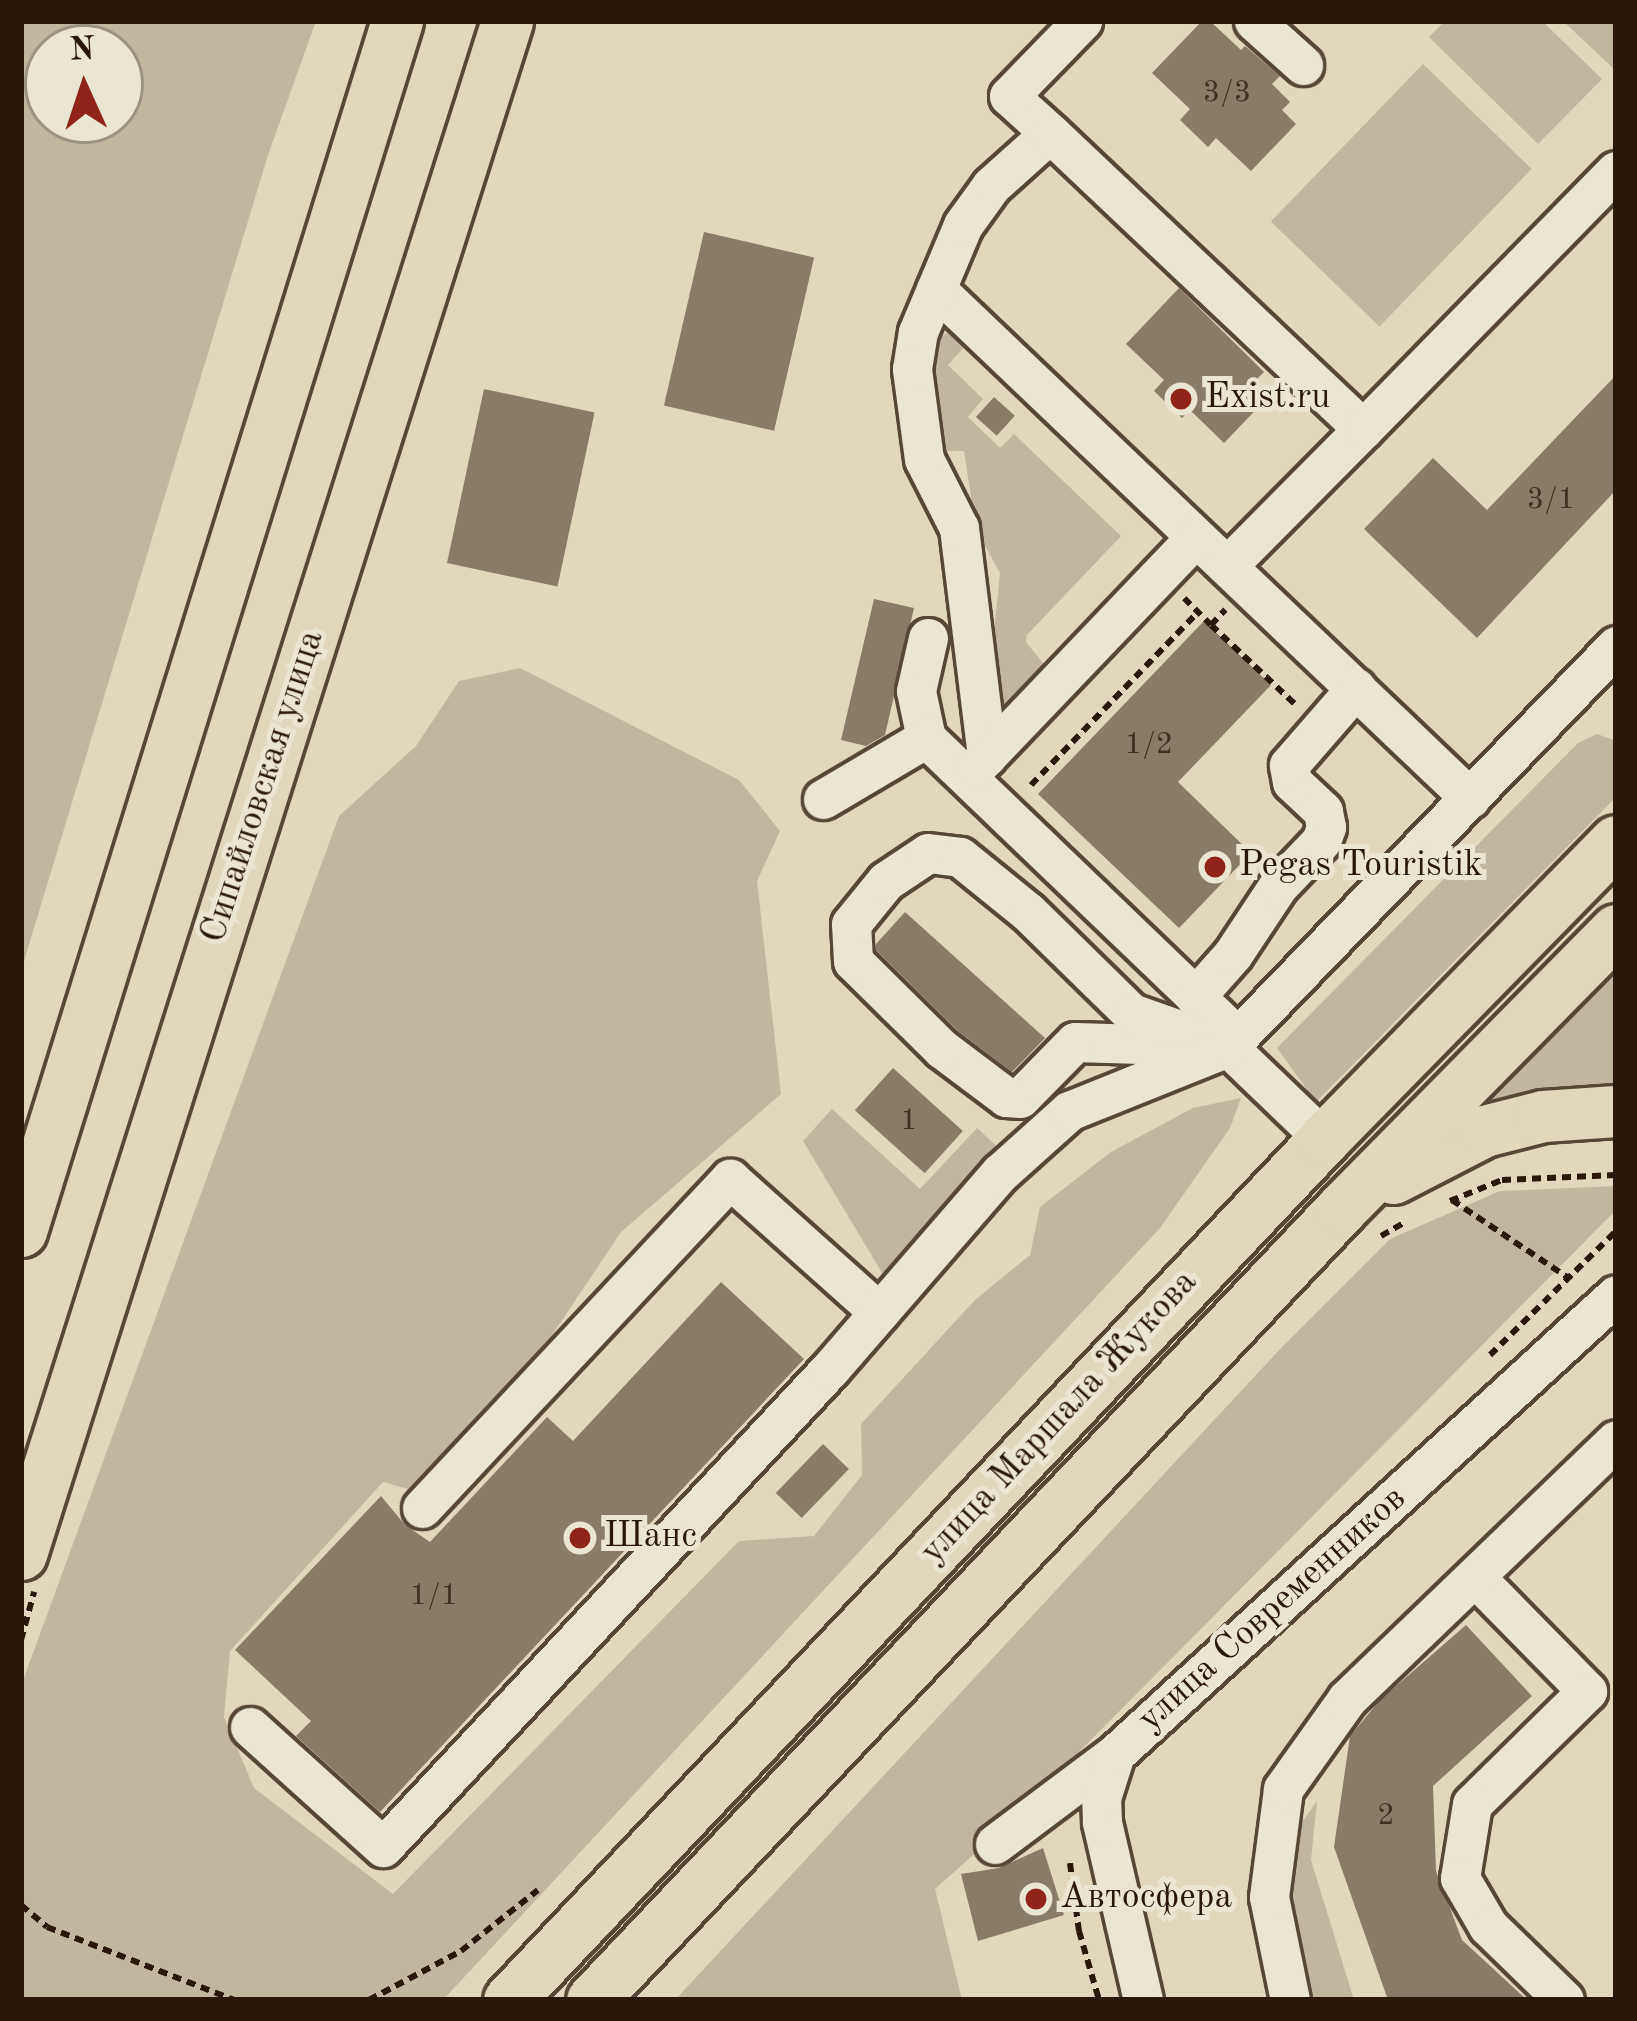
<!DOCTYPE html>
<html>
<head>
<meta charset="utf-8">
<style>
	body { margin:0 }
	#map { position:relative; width:1637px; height:2021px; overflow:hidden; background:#e0d7bd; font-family:"Old Standard TT",serif }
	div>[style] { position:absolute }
	.green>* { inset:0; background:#c1b69f; transform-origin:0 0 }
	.building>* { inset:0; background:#887b67; transform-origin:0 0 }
	.path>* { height:6px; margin-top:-3px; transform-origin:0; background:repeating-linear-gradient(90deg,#29170a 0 9px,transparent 0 15px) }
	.roads { filter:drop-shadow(3px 0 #574737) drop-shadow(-3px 0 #574737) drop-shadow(0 3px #574737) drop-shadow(0 -3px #574737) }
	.minor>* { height:39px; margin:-19.5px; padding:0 19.5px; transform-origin:19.5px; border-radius:19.5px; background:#ebe5d4 }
	.major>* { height:51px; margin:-25.5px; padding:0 25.5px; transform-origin:25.5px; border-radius:25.5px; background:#e0d7bd }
	.dots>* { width:33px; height:33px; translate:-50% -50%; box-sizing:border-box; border:6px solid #ebe5d4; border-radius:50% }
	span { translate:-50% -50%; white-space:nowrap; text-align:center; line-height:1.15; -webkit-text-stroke:10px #ebe5d4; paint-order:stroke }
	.number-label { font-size:30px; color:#413021 }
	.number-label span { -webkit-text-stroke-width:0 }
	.poi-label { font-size:36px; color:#29170a }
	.left { translate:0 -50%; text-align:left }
	.street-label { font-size:36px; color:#29170a }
	.frame { position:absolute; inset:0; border:24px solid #29170a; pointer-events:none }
	.north { position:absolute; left:24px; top:24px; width:120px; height:120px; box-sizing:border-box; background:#ebe5d4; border:3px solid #9d9383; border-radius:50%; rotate:357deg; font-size:33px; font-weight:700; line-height:48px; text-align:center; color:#29170a }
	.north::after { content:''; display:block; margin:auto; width:42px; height:54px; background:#8f2418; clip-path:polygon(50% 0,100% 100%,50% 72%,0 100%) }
</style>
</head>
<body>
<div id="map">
	<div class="green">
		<i style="clip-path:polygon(evenodd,21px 21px,316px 21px,268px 155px,21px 971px,21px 21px,48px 48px,120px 48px,120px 120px,48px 120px,48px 48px)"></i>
		<i style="clip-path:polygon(1445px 21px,1542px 21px,1602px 79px,1538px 144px,1429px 37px)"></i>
		<i style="clip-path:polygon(1563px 21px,1616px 21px,1616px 71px)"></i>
		<i style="left:1423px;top:64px;width:151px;height:219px;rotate:44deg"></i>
		<i style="clip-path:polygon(949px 331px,968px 343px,948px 365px,983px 399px,968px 417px,1000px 448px,1014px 434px,1121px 536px,1027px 635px,1026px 642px,1047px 668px,1005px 715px,999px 710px,992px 651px,1000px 573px,976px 529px,964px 451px,936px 451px,929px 347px)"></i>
		<i style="clip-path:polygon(520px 668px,739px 780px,780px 831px,757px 881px,781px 1094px,621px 1232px,528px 1371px,412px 1490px,383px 1482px,230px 1651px,224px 1717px,254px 1788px,393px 1894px,739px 1541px,814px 1536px,862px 1475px,861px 1424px,975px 1300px,1030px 1255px,1040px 1207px,1111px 1152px,1193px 1108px,1241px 1098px,1230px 1128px,1160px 1228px,443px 2000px,21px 2000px,21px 1686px,339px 816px,416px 746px,459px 681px)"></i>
		<i style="clip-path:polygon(1597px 734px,1616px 741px,1616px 797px,1316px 1102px,1277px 1048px,1578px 743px)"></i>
		<i style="clip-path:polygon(1616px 960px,1616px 1100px,1449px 1124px)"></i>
		<i style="clip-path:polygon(832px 1109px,920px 1189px,977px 1128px,1004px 1153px,887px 1281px,803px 1141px)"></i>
		<i style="clip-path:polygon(1616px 1186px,1616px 1210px,1066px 1765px,1059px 1779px,935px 1889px,962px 2000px,675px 2000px,1282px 1347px,1390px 1239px,1500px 1191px)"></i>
		<i style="clip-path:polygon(1317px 1801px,1311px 1860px,1354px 2000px,1301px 2000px,1279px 1900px,1286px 1845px)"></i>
	</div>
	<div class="building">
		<i style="clip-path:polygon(1202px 21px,1210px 21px,1241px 50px,1245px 46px,1280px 76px,1272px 84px,1290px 102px,1282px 110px,1296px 124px,1251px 171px,1216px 138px,1208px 147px,1180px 120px,1190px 109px,1152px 73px)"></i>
		<i style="left:704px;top:232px;width:113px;height:178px;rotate:13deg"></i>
		<i style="clip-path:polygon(1179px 288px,1264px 372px,1255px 381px,1270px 395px,1224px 443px,1190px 410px,1182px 418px,1154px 391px,1164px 380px,1126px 344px)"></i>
		<i style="clip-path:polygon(1616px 375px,1616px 490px,1477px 638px,1364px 529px,1433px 458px,1487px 510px)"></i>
		<i style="left:484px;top:389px;width:113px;height:178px;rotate:12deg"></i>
		<i style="left:994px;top:397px;width:28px;height:27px;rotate:42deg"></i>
		<i style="clip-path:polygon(874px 599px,914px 608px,885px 735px,866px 746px,841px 740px)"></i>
		<i style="clip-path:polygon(1204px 621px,1271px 685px,1178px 782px,1251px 853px,1179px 928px,1038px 794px)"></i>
		<i style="clip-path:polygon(905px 912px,1045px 1038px,1012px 1072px,958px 1031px,876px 950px,876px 944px)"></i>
		<i style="left:893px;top:1068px;width:94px;height:57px;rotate:42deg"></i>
		<i style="clip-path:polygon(721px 1282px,804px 1359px,380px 1812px,296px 1736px,311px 1721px,235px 1650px,381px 1496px,405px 1525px,430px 1542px,547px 1417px,573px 1441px)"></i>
		<i style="left:823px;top:1444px;width:36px;height:68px;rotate:44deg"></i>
		<i style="clip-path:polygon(1466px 1625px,1532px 1696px,1433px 1786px,1436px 1871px,1462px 1940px,1527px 2000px,1388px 2000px,1334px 1847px,1350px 1736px,1380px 1700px)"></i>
		<i style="clip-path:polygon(1043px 1848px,1064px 1915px,978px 1941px,961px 1874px,999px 1868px)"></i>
	</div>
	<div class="path">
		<i style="left:1184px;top:598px;width:38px;rotate:45deg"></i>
		<i style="left:1211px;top:625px;width:21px;rotate:-47deg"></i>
		<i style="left:1211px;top:625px;width:117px;rotate:43.3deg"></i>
		<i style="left:1031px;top:785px;width:240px;rotate:-46deg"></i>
		<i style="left:1452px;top:1200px;width:142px;rotate:33.8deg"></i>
		<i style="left:1450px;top:1201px;width:56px;rotate:-22deg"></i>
		<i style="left:1502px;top:1180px;width:114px;rotate:-2.5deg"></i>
		<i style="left:1381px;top:1236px;width:28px;rotate:-30deg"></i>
		<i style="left:1490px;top:1355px;width:177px;rotate:-44.5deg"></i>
		<i style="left:21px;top:1640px;width:50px;rotate:-74.8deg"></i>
		<i style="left:1070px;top:1863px;width:69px;rotate:82.5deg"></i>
		<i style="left:1079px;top:1931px;width:72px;rotate:73.8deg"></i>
		<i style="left:21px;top:1905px;width:34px;rotate:40deg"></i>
		<i style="left:47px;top:1927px;width:201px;rotate:21.3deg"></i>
		<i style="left:369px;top:2000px;width:104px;rotate:-28deg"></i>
		<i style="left:461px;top:1951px;width:98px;rotate:-38.4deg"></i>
	</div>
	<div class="roads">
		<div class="minor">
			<i style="left:1254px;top:21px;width:66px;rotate:41.9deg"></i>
			<i style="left:1050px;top:133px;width:55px;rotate:-137.9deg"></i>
			<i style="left:1009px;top:96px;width:105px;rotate:-45.8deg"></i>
			<i style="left:936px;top:289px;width:738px;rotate:43.63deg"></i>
			<i style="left:1227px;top:566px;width:193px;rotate:-45.2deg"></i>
			<i style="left:928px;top:638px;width:54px;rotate:102.8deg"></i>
			<i style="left:916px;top:691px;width:48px;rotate:78deg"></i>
			<i style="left:926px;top:738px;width:432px;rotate:43.8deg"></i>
			<i style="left:987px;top:756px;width:230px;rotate:-97deg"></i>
			<i style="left:959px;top:528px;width:77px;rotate:-116.9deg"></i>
			<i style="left:924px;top:459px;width:91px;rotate:-97.6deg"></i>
			<i style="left:912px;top:369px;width:37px;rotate:-81deg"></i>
			<i style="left:918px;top:332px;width:116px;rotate:-67.2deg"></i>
			<i style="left:963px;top:225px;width:48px;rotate:-54.3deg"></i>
			<i style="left:991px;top:186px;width:79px;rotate:-41.9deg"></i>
			<i style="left:1050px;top:133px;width:431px;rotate:43.4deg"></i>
			<i style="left:1363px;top:429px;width:361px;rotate:-45.6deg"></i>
			<i style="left:976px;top:767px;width:318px;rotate:-46.3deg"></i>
			<i style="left:823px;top:799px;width:120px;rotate:-30.6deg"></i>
			<i style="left:1195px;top:997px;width:57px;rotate:-48.5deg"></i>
			<i style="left:1233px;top:954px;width:82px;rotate:-56.5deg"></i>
			<i style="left:1278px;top:886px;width:62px;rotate:-46.3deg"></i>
			<i style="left:1321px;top:841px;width:15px;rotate:-70deg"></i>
			<i style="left:1326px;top:827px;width:16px;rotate:-101deg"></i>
			<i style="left:1323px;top:811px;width:42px;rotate:-136.9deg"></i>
			<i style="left:1292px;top:782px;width:17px;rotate:-100deg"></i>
			<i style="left:1289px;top:765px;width:102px;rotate:-49deg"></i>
			<i style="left:1205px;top:1046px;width:130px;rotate:-178.2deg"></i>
			<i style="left:1075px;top:1042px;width:78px;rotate:134.5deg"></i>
			<i style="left:1020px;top:1098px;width:14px;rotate:-176deg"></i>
			<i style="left:1006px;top:1097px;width:80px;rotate:-143.1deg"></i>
			<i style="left:942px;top:1049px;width:125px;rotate:-135.3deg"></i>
			<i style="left:853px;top:961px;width:37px;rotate:-93deg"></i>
			<i style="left:851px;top:924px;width:55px;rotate:-50.9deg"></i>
			<i style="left:886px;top:881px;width:50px;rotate:-33.7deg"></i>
			<i style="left:928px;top:853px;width:32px;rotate:7deg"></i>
			<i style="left:960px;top:857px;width:87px;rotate:39deg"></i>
			<i style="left:1028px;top:912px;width:144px;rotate:44.4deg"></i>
			<i style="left:1131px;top:1013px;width:103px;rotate:19.3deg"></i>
			<i style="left:1228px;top:1047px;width:133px;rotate:43.8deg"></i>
			<i style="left:422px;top:1508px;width:451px;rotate:-46.9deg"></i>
			<i style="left:730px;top:1179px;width:200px;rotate:41.8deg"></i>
			<i style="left:1475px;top:1577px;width:160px;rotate:45.5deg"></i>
			<i style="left:1587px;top:1691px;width:161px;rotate:135.5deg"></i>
			<i style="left:1472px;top:1804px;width:75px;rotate:99.2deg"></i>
			<i style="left:1460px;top:1878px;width:56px;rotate:59.7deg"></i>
			<i style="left:1488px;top:1926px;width:106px;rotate:44.2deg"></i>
			<i style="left:250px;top:1727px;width:179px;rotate:42.1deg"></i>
			<i style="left:383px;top:1847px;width:654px;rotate:-46.92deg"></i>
			<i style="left:830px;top:1369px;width:259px;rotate:-49.1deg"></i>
			<i style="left:1000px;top:1173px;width:93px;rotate:-41.9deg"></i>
			<i style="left:1069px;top:1111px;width:171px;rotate:-21.9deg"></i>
			<i style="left:1228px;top:1047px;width:558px;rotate:-45.94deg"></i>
			<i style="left:995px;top:1844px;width:150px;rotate:-36.9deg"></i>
			<i style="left:1143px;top:2000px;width:183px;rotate:-103deg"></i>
			<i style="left:1102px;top:1822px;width:24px;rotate:-92deg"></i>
			<i style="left:1101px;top:1798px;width:46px;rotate:-72.3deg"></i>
			<i style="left:1115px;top:1754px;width:679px;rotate:-42.49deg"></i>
			<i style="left:1290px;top:2000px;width:105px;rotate:-101.5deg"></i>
			<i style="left:1269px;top:1897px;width:109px;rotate:-82.6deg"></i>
			<i style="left:1283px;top:1789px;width:110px;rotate:-54.6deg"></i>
			<i style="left:1347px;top:1699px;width:373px;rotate:-43.9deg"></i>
		</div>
		<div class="major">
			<i style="left:1393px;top:1178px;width:102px;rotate:-27.3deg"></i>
			<i style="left:1484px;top:1131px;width:61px;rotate:-14.3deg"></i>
			<i style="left:1543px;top:1116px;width:73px;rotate:-3.9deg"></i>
			<i style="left:21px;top:1231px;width:1267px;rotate:-72.74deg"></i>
			<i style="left:21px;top:1554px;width:1608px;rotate:-72.41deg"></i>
			<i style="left:509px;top:2000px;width:1186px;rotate:-46.57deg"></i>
			<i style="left:1324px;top:1139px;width:417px;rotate:-45.6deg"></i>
			<i style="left:592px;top:2000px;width:1089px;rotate:-46.56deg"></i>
			<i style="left:1341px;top:1209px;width:392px;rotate:-45.4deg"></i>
		</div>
	</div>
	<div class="dots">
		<i style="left:1181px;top:399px;background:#8f2418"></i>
		<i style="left:1215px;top:867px;background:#8f2418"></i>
		<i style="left:580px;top:1538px;background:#8f2418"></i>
		<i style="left:1036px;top:1899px;background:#8f2418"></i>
	</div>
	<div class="number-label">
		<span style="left:1227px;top:93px">3/3</span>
		<span style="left:1551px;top:500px">3/1</span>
		<span style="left:1149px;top:745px">1/2</span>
		<span style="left:909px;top:1121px">1</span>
		<span style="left:434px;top:1596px">1/1</span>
		<span style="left:1386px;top:1816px">2</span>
	</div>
	<div class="poi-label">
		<span class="left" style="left:1205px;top:399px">Exist.ru</span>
		<span class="left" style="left:1239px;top:867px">Pegas Touristik</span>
		<span class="left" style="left:604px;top:1538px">Шанс</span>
		<span class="left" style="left:1060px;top:1899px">Автосфера</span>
	</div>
	<div class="street-label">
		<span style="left:264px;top:787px;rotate:-72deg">Сипайловская улица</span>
		<span style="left:1060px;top:1418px;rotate:-47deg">улица Маршала Жукова</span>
		<span style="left:1273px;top:1610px;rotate:-42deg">улица Современников</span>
	</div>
	<div class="frame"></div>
	<div class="north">N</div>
</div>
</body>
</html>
